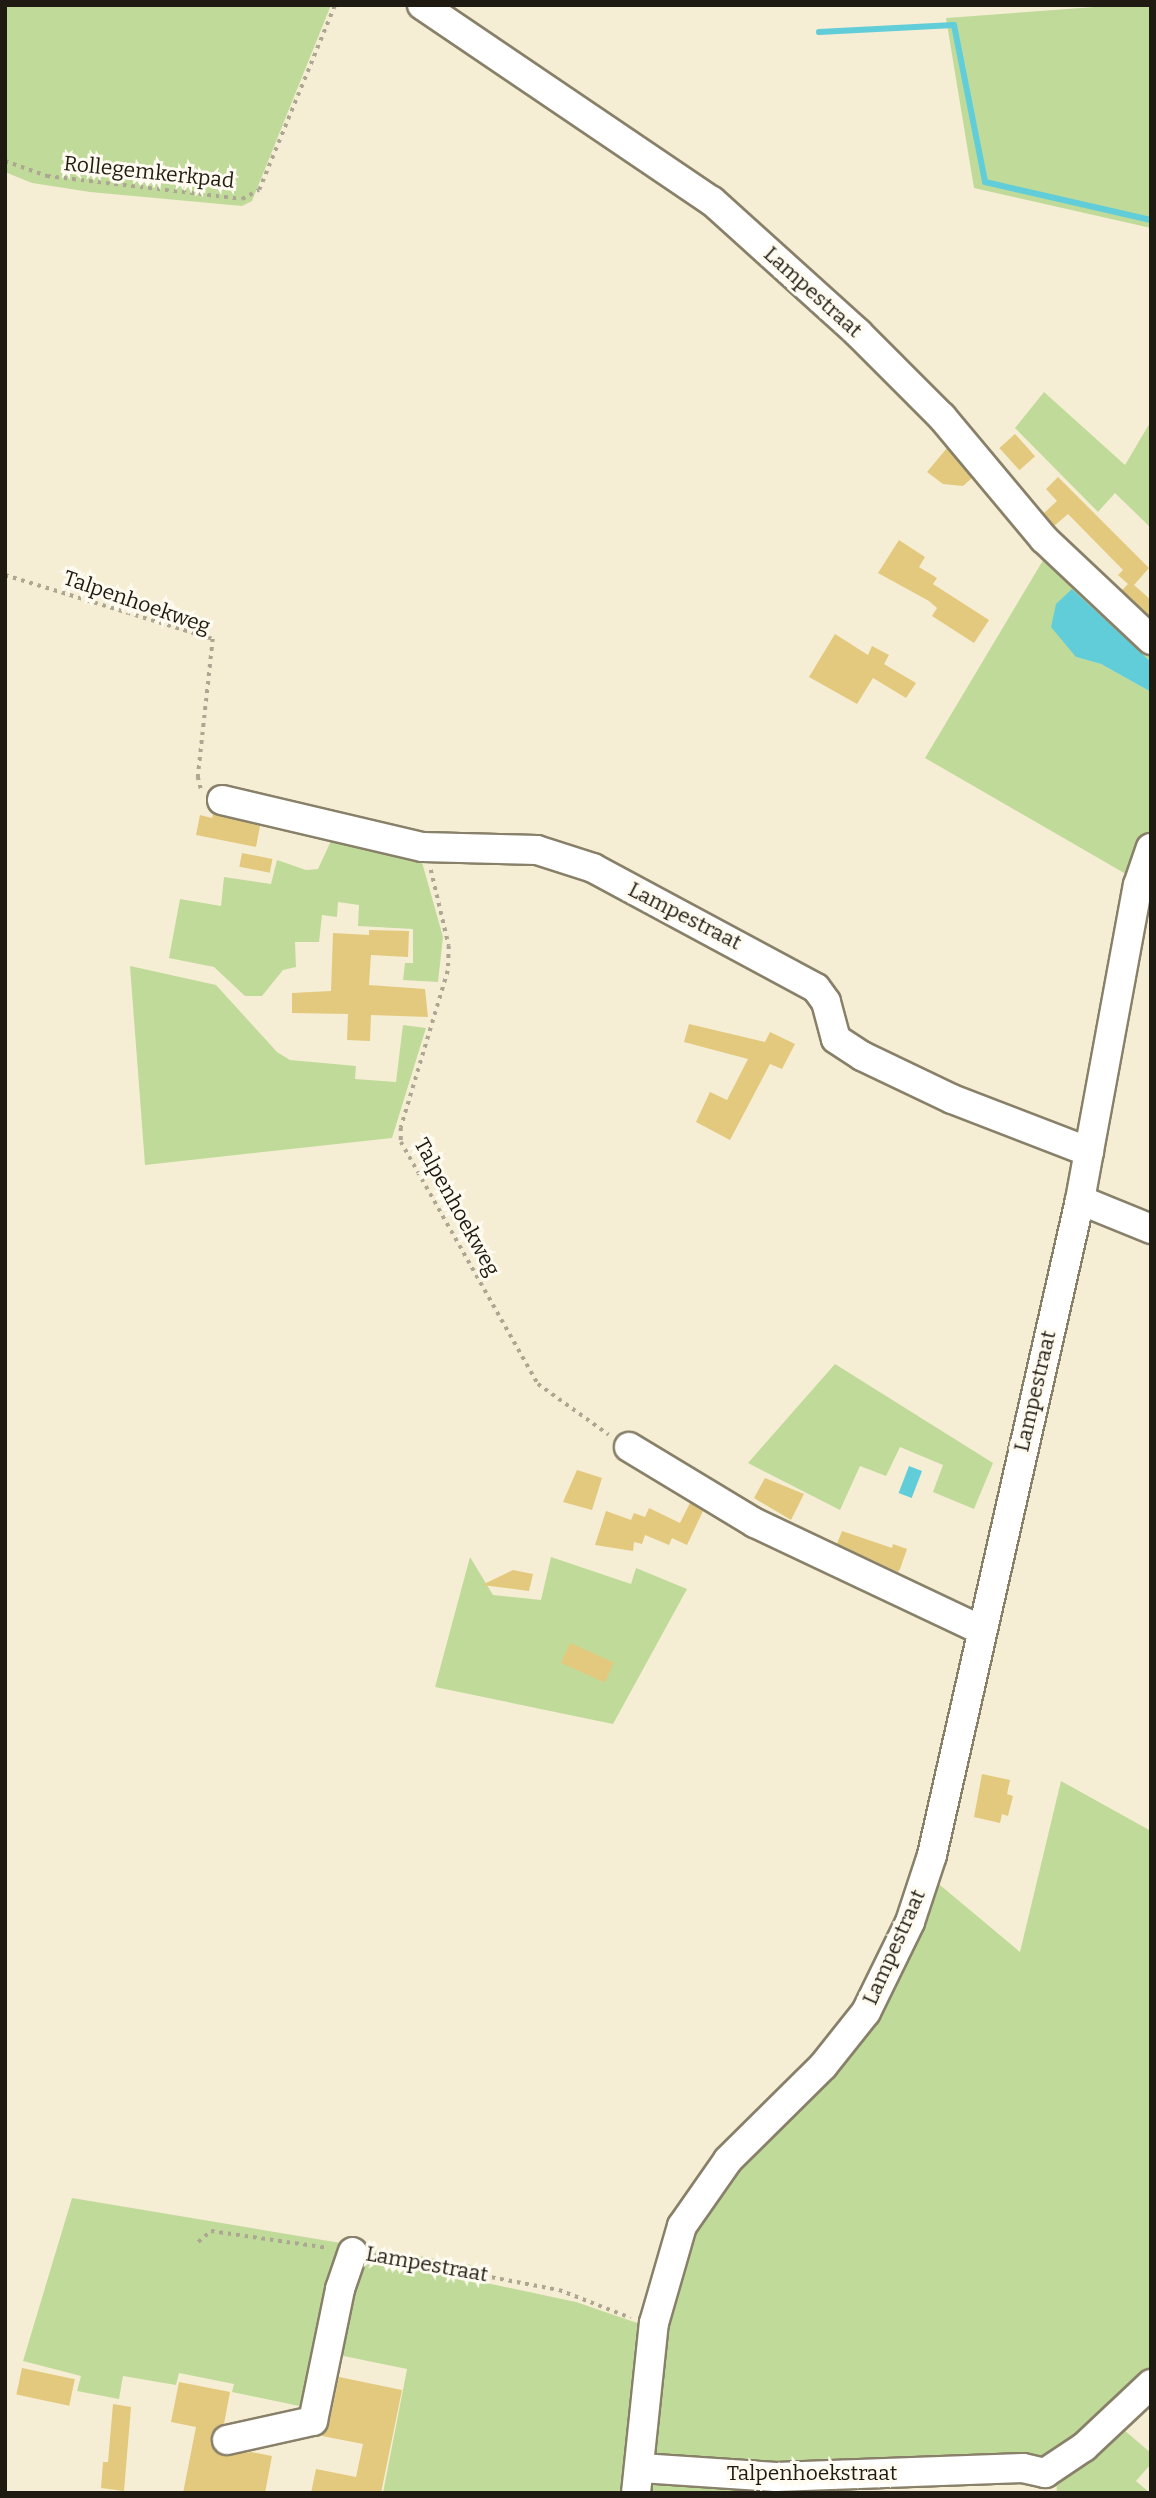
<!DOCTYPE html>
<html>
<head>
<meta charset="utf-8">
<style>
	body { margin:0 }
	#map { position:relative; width:1156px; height:2498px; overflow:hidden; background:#f6eed4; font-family:Bitter,serif }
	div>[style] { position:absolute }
	.green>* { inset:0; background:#c0da9a }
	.water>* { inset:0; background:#61cdd8; transform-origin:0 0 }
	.stream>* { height:6px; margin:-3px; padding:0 3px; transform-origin:3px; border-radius:3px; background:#61cdd8 }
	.building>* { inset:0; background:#e3c97d; transform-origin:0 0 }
	.path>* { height:3.5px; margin-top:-1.75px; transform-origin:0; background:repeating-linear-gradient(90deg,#ada692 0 3.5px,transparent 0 8.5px) }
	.roads { filter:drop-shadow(2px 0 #888069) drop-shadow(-2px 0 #888069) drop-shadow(0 2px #888069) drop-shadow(0 -2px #888069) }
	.minor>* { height:28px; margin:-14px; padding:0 14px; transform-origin:14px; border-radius:14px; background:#fff }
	span { translate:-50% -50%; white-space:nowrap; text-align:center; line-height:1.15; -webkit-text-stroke:6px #fffbf1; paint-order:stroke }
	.street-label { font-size:21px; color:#1f1b12 }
	.frame { position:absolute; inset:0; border:7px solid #1f1b12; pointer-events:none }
</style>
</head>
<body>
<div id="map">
	<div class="green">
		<i style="clip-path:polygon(5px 5px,331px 5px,252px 201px,242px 206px,90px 192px,32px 183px,5px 172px)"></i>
		<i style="clip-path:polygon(1122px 5px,1151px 5px,1151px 228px,974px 188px,946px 18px)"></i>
		<i style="clip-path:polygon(1044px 392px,1125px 465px,1151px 421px,1151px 528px,1115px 493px,1098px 512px,1015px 428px)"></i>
		<i style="clip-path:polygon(1048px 552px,1151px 648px,1151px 662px,1072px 589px,1076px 657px,1101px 664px,1151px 692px,1151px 828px,1131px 877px,925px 758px)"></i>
		<i style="clip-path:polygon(336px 830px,420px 855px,443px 937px,438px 982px,403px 980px,405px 963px,413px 963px,413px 929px,358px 926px,359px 905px,338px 902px,337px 917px,322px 915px,319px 942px,295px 942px,296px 967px,283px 970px,262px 996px,245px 996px,214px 967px,169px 958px,180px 899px,221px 906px,224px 877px,271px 884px,277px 860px,306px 870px,318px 869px)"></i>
		<i style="clip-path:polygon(130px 966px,216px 985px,277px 1052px,290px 1060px,356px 1066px,355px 1079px,396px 1082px,403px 1025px,426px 1028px,392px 1138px,145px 1165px)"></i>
		<i style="clip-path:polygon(835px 1364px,993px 1463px,974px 1509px,933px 1492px,943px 1465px,900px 1447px,886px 1476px,860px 1466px,840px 1510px,748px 1463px)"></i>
		<i style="clip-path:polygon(470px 1557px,493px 1595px,541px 1600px,551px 1557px,631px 1584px,636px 1568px,687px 1589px,613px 1724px,435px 1687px)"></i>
		<i style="clip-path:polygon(1061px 1781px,1151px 1831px,1151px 2375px,1055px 2460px,868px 2472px,652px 2457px,659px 2346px,689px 2235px,721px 2183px,793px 2108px,934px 1880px,1020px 1952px)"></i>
		<i style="clip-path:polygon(72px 2198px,478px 2266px,477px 2281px,576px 2302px,643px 2325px,625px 2493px,383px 2493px,407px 2369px,319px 2351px,309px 2408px,232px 2392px,234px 2384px,179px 2373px,176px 2385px,123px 2376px,119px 2399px,77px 2391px,81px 2376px,23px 2361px)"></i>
		<i style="clip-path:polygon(1117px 2424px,1151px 2453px,1151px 2464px,1136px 2481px,1150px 2493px,1057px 2493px,1056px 2477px)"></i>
		<i style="clip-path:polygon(649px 2479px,773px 2481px,768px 2493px,643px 2493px)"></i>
	</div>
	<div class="water">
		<i style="clip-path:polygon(1072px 589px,1151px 662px,1151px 692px,1101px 664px,1076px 657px,1051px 627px,1056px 604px)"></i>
		<i style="left:909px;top:1466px;width:14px;height:29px;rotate:21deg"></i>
	</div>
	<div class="stream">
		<i style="left:819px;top:32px;width:135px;rotate:-3deg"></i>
		<i style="left:954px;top:25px;width:160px;rotate:78.8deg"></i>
		<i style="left:985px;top:182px;width:170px;rotate:12.9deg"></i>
	</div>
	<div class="building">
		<i style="left:1015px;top:434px;width:30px;height:21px;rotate:48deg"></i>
		<i style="clip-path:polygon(947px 448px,972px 478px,963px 486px,943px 484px,927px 472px)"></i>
		<i style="clip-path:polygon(1058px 477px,1149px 568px,1134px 585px,1151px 600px,1151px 617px,1122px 590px,1128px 584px,1118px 575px,1123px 570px,1068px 514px,1054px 526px,1044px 513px,1057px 501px,1046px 489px)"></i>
		<i style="clip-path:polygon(899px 540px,925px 557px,919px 567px,937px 578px,933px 584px,989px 620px,974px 643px,932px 616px,937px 608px,929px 601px,878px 573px)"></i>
		<i style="clip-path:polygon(835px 634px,868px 655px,872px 646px,889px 655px,884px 664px,916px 683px,906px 698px,873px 678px,857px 704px,809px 677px)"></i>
		<i style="clip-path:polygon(213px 813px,260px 826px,256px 847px,196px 835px,200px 815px,212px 818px)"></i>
		<i style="left:242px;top:853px;width:31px;height:14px;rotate:11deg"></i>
		<i style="clip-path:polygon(369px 930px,409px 931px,408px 957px,371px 955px,369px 985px,425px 989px,428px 1017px,371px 1015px,370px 1041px,347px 1040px,348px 1014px,292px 1013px,292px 993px,331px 991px,333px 933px,369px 935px)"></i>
		<i style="clip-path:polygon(689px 1024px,765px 1042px,770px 1032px,795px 1044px,782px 1069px,770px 1064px,730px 1140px,696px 1122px,710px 1092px,727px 1100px,748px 1059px,684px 1042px)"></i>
		<i style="clip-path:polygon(577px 1470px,602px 1478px,592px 1510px,563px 1502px)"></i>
		<i style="clip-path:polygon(765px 1478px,804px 1494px,791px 1520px,754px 1498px)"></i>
		<i style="clip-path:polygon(690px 1503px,703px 1511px,687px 1545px,672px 1538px,669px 1545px,645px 1535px,642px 1544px,634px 1542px,633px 1551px,595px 1545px,606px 1511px,631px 1520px,634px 1513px,645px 1517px,649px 1508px,680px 1523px)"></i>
		<i style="clip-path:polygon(842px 1531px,892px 1548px,893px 1544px,907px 1549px,900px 1569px,898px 1572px,837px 1544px)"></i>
		<i style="clip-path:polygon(513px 1570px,533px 1574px,529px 1591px,482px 1585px)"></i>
		<i style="left:570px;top:1643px;width:48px;height:22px;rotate:24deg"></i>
		<i style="clip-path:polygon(982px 1774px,1010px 1780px,1007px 1794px,1013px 1796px,1008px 1816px,1002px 1814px,1000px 1823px,974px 1817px)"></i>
		<i style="left:22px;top:2368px;width:54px;height:27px;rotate:12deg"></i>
		<i style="clip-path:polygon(339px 2377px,402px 2390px,381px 2493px,311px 2493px,316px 2469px,356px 2477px,363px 2444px,322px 2436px,329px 2424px)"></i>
		<i style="clip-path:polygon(179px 2382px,230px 2392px,224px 2424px,211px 2434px,211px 2444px,223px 2456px,251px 2452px,272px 2456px,265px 2493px,183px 2493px,196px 2427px,171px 2422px)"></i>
		<i style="clip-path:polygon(113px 2404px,131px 2407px,124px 2491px,101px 2488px,103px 2462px,108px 2462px)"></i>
	</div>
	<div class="path">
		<i style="left:5px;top:161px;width:45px;rotate:19.7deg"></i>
		<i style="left:47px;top:176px;width:196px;rotate:6.7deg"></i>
		<i style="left:242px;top:199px;width:19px;rotate:-28deg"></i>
		<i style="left:259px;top:190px;width:200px;rotate:-67.7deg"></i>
		<i style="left:5px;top:575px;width:218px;rotate:17.1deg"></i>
		<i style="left:213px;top:639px;width:139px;rotate:96.2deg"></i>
		<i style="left:198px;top:777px;width:12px;rotate:76deg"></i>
		<i style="left:431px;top:870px;width:78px;rotate:76.7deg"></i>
		<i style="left:449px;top:946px;width:25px;rotate:92deg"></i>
		<i style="left:448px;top:971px;width:164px;rotate:106.7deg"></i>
		<i style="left:401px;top:1128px;width:14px;rotate:90deg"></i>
		<i style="left:401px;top:1142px;width:278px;rotate:60.5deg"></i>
		<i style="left:538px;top:1384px;width:87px;rotate:35.7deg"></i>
		<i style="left:198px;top:2242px;width:17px;rotate:-40deg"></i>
		<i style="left:211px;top:2231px;width:119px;rotate:8.2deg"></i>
		<i style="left:375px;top:2255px;width:187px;rotate:10.8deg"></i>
		<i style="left:559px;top:2290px;width:77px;rotate:21.3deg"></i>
	</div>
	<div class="roads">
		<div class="minor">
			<i style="left:422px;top:5px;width:350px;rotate:34.1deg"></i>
			<i style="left:712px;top:201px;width:197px;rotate:42.1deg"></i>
			<i style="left:858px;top:333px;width:119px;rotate:45deg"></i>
			<i style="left:942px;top:417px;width:159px;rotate:50.1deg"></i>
			<i style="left:1044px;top:539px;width:147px;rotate:43.3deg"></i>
			<i style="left:222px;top:800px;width:206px;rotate:13.2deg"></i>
			<i style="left:423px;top:847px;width:114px;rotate:1.5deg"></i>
			<i style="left:537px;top:850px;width:59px;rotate:17.8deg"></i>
			<i style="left:593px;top:868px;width:253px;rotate:28.3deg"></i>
			<i style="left:816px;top:988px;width:17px;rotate:54deg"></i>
			<i style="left:826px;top:1002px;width:38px;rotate:75deg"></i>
			<i style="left:836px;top:1039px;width:31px;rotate:33deg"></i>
			<i style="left:862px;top:1056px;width:100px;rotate:25.5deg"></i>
			<i style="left:952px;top:1099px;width:147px;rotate:21.1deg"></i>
			<i style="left:1080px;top:1200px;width:77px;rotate:22.2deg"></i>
			<i style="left:629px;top:1447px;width:147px;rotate:31.1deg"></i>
			<i style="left:755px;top:1523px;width:250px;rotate:25.3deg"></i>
			<i style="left:227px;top:2440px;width:88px;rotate:-12.5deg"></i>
			<i style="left:313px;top:2421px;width:135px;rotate:-78.4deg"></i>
			<i style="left:340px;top:2289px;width:39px;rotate:-71deg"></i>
			<i style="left:641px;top:2468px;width:135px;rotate:3.8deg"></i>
			<i style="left:776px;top:2477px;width:247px;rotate:-2.1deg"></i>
			<i style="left:1023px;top:2468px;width:23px;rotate:13deg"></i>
			<i style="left:1045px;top:2473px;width:47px;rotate:-33.7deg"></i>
			<i style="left:1084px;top:2447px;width:92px;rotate:-43.2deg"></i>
			<i style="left:636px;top:2493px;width:171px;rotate:-84deg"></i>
			<i style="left:654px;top:2323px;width:101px;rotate:-73.9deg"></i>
			<i style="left:682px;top:2226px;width:80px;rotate:-55.1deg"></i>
			<i style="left:728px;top:2160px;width:134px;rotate:-44.7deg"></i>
			<i style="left:823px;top:2066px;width:69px;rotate:-51.5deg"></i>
			<i style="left:866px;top:2012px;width:100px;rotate:-63.9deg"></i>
			<i style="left:910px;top:1922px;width:71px;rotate:-71.8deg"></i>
			<i style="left:932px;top:1855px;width:672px;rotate:-77.27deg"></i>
			<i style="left:1080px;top:1200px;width:320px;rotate:-79.6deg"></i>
			<i style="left:1138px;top:885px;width:39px;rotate:-71deg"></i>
		</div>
	</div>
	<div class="street-label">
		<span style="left:149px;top:172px;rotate:6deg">Rollegemkerkpad</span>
		<span style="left:813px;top:292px;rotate:42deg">Lampestraat</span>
		<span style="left:137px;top:602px;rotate:19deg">Talpenhoekweg</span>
		<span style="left:685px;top:916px;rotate:27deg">Lampestraat</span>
		<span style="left:457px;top:1207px;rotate:61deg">Talpenhoekweg</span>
		<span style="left:1035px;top:1391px;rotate:-77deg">Lampestraat</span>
		<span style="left:894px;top:1947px;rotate:-66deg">Lampestraat</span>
		<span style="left:427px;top:2264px;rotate:10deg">Lampestraat</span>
		<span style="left:812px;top:2473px">Talpenhoekstraat</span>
	</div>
	<div class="frame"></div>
</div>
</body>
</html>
